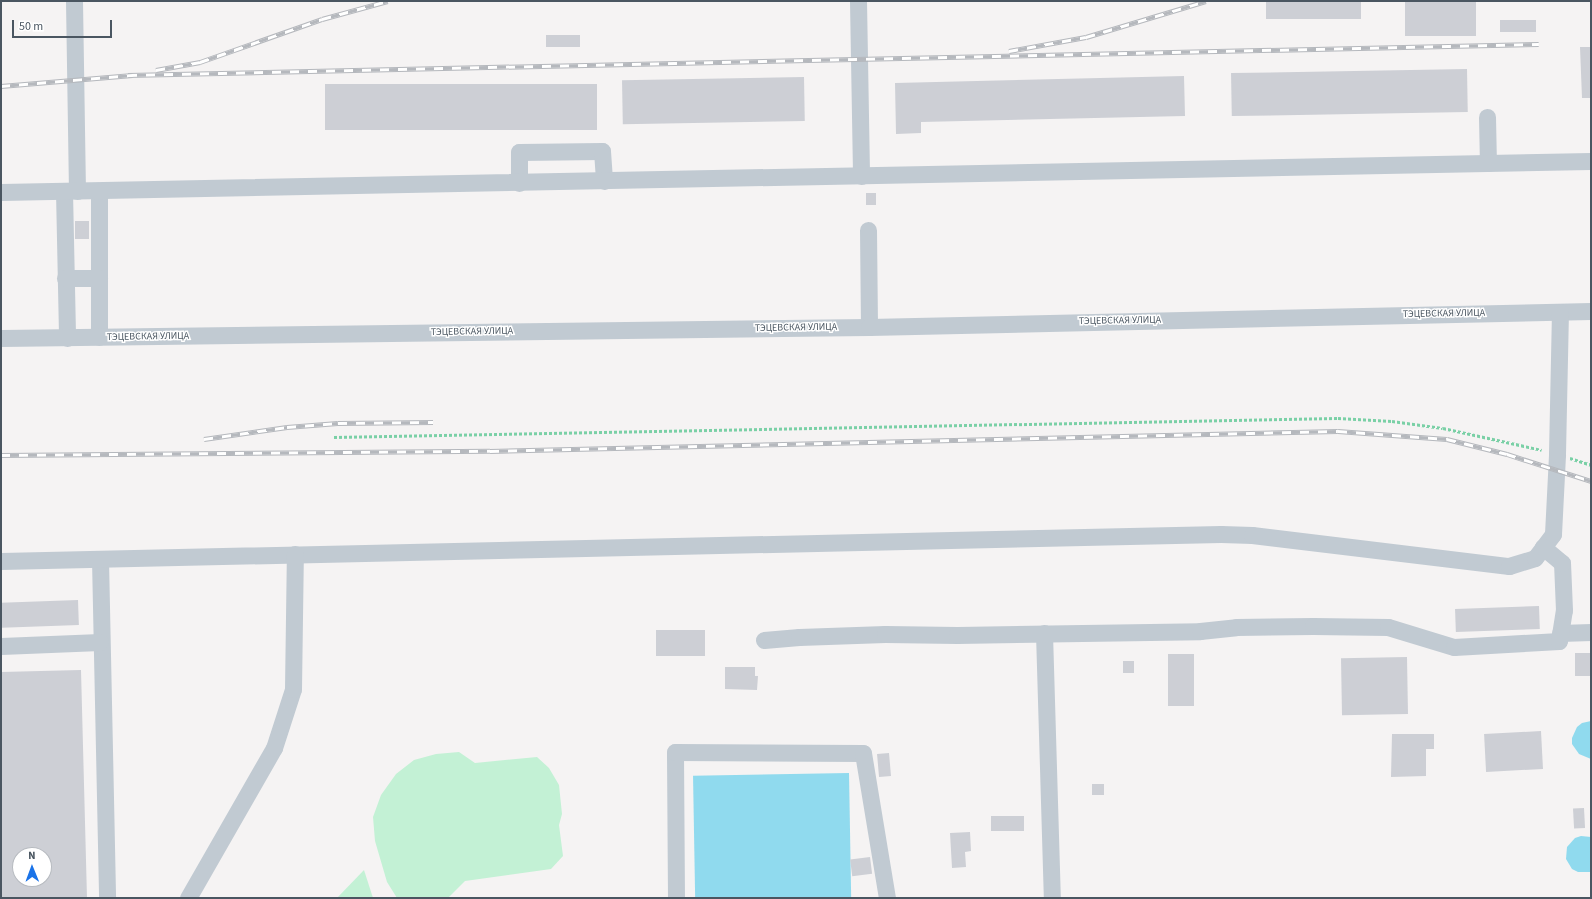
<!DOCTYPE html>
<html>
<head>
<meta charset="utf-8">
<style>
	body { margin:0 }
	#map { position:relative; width:1592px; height:899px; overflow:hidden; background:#f5f3f3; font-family:"Source Sans 3",sans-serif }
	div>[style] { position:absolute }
	.green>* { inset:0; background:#c3f1d5 }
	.water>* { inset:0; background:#90daee; transform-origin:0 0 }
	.building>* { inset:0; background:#cdcfd5; transform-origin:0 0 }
	.path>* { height:2.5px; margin-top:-1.25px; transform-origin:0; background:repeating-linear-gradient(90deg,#7ad0a6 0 3px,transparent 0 5px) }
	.minor>* { height:17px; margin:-8.5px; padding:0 8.5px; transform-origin:8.5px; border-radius:8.5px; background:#c1cad2 }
	.rail>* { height:4.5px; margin-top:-2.25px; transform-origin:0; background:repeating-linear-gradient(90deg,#fff 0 9px,#b5b8bd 0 18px); box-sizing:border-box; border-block:1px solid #b5b8bd }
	span { translate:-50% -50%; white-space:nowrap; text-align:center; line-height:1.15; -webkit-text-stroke:3px #fff; paint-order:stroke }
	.street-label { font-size:10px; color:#4a5661 }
	.frame { position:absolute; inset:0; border:2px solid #4a5661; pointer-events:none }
	.north { position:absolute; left:12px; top:847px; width:40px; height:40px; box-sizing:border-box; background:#fff; border:1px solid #b7bbc0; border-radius:50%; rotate:359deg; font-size:11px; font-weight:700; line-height:16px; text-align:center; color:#4a5661 }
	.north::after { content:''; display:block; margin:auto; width:14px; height:18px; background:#1a73e8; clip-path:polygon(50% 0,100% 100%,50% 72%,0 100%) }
	.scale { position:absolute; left:12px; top:20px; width:100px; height:18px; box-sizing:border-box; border:2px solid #4a5661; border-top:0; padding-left:5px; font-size:12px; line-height:14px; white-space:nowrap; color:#4a5661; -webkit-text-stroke:3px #fff; paint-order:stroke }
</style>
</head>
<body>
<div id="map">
	<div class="green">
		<i style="clip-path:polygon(459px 752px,475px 763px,537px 757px,549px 768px,559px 785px,562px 814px,559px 825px,563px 856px,551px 869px,465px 881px,448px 898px,397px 898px,387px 882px,375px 841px,373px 817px,381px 795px,396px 774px,414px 760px,436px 754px)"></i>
		<i style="clip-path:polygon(364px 870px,373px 898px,337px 898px)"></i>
	</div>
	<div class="water">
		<i style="clip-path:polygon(1591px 721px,1591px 759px,1579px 754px,1572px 744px,1572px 738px,1577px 727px,1582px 723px)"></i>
		<i style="left:849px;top:773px;width:125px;height:156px;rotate:89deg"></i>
		<i style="clip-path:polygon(1581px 836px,1591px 837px,1590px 872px,1578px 872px,1572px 869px,1566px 859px,1567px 847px,1575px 838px)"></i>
	</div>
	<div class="building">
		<i style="left:1266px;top:1px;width:95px;height:18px"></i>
		<i style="left:1405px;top:1px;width:71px;height:35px"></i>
		<i style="left:1500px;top:20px;width:36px;height:12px"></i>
		<i style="left:580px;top:35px;width:12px;height:34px;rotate:90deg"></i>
		<i style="clip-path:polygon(1580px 47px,1591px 47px,1591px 98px,1582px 98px)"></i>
		<i style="left:1467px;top:69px;width:43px;height:236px;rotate:89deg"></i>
		<i style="clip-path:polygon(1184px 76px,1185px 116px,921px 122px,921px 133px,896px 134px,895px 83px)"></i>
		<i style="left:804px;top:77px;width:44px;height:182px;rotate:89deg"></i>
		<i style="left:597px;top:84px;width:46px;height:272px;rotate:90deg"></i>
		<i style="left:866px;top:193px;width:10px;height:12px"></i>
		<i style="left:75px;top:221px;width:14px;height:18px"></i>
		<i style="left:78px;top:600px;width:25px;height:77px;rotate:88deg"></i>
		<i style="left:1539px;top:606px;width:23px;height:84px;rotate:88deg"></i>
		<i style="left:656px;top:630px;width:49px;height:26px"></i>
		<i style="left:1575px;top:653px;width:16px;height:23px"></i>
		<i style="left:1168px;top:654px;width:26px;height:52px"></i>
		<i style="left:1407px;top:657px;width:57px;height:66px;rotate:89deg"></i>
		<i style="left:1123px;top:661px;width:11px;height:12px"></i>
		<i style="clip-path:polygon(725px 667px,755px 667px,755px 676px,758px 676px,757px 690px,725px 689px)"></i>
		<i style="clip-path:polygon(evenodd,81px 670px,87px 898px,1px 898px,1px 672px,81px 670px,20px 855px,44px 855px,44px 879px,20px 879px,20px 855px)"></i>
		<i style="left:1541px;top:731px;width:38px;height:57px;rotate:87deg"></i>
		<i style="clip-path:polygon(1392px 734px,1434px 734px,1434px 749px,1426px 749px,1426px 776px,1391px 777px)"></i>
		<i style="left:889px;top:753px;width:23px;height:12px;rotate:85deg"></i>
		<i style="left:1104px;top:784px;width:11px;height:12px;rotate:90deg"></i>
		<i style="left:1584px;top:808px;width:20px;height:11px;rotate:87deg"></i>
		<i style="left:991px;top:816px;width:33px;height:15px"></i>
		<i style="clip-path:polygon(970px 832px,971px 851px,965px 852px,966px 867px,952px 868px,950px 833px)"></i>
		<i style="left:870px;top:857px;width:17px;height:20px;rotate:83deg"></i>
	</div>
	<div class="path">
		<i style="left:334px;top:437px;width:1004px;rotate:-1.08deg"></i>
		<i style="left:1338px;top:418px;width:54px;rotate:3.2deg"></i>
		<i style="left:1392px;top:421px;width:51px;rotate:7.8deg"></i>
		<i style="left:1443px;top:428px;width:101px;rotate:12.5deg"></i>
		<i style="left:1570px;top:458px;width:22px;rotate:18deg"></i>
	</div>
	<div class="minor">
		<i style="left:74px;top:1px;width:190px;rotate:89.1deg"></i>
		<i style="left:858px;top:1px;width:175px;rotate:89deg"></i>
		<i style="left:1487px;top:117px;width:46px;rotate:88.8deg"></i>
		<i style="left:519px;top:183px;width:31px;rotate:-90deg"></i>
		<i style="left:519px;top:152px;width:83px;rotate:-0.7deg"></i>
		<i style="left:602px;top:151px;width:30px;rotate:86deg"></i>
		<i style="left:64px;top:191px;width:147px;rotate:88.8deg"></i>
		<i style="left:99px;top:191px;width:146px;rotate:90deg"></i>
		<i style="left:1px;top:192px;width:1590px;rotate:-1.12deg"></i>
		<i style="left:868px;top:230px;width:97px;rotate:89.4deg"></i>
		<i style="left:65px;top:278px;width:34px"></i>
		<i style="left:1px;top:338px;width:868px;rotate:-0.73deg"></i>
		<i style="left:869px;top:327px;width:722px;rotate:-1.27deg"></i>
		<i style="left:100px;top:559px;width:339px;rotate:88.8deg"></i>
		<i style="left:1px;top:561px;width:1220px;rotate:-1.27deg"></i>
		<i style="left:1221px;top:534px;width:31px;rotate:2deg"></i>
		<i style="left:1252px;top:535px;width:259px;rotate:6.9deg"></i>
		<i style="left:1509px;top:566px;width:27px;rotate:-17deg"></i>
		<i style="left:1535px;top:558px;width:30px;rotate:-53deg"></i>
		<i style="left:1553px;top:534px;width:80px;rotate:-87.1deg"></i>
		<i style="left:1557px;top:454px;width:142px;rotate:-88.8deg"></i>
		<i style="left:1044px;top:633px;width:265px;rotate:88.3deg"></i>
		<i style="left:1560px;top:633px;width:31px;rotate:-2deg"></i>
		<i style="left:764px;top:640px;width:35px;rotate:-5deg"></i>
		<i style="left:799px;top:637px;width:86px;rotate:-2deg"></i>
		<i style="left:885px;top:634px;width:72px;rotate:0.8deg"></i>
		<i style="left:957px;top:635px;width:243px;rotate:-0.9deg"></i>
		<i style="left:1200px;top:631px;width:36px;rotate:-6deg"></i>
		<i style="left:1236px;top:627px;width:77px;rotate:-0.7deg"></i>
		<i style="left:1313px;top:626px;width:75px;rotate:0.8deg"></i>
		<i style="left:1388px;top:627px;width:69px;rotate:16.9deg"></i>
		<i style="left:1454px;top:647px;width:105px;rotate:-3.3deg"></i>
		<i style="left:1559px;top:641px;width:31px;rotate:-81deg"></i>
		<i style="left:1564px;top:610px;width:47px;rotate:-92.4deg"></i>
		<i style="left:1562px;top:563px;width:25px;rotate:-140deg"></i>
		<i style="left:1px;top:646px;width:99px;rotate:-2.3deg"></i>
		<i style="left:188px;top:898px;width:173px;rotate:-60.2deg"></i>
		<i style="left:274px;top:748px;width:62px;rotate:-72.1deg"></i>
		<i style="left:293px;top:689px;width:135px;rotate:-89.2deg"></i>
		<i style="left:676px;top:898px;width:146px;rotate:-90.4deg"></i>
		<i style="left:675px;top:752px;width:188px;rotate:0.3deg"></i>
		<i style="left:863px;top:753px;width:147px;rotate:80.6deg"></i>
	</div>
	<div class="rail">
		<i style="left:1009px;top:51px;width:78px;rotate:-10.3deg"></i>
		<i style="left:1086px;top:37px;width:125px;rotate:-16.7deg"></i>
		<i style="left:156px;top:70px;width:45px;rotate:-10.3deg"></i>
		<i style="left:200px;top:62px;width:129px;rotate:-19.4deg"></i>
		<i style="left:322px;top:19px;width:68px;rotate:-15.3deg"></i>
		<i style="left:128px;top:75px;width:1411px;rotate:-1.26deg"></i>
		<i style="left:1px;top:86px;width:132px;rotate:-4.8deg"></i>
		<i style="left:204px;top:439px;width:84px;rotate:-8.2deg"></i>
		<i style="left:287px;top:427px;width:51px;rotate:-4.5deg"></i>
		<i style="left:338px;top:423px;width:95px;rotate:-0.6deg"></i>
		<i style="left:1px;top:455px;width:489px;rotate:-0.5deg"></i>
		<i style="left:490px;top:451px;width:848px;rotate:-1.35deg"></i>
		<i style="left:1338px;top:431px;width:109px;rotate:4.2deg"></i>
		<i style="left:1447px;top:439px;width:62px;rotate:14deg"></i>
		<i style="left:1507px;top:454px;width:88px;rotate:17.8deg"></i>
	</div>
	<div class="street-label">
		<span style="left:1444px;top:314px;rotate:-1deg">ТЭЦЕВСКАЯ УЛИЦА</span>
		<span style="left:1120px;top:321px;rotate:-1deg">ТЭЦЕВСКАЯ УЛИЦА</span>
		<span style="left:796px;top:328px;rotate:-1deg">ТЭЦЕВСКАЯ УЛИЦА</span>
		<span style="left:472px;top:332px;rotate:-1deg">ТЭЦЕВСКАЯ УЛИЦА</span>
		<span style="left:148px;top:337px;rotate:-1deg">ТЭЦЕВСКАЯ УЛИЦА</span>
	</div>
	<div class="frame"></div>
	<div class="north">N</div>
	<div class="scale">50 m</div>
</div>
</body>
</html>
